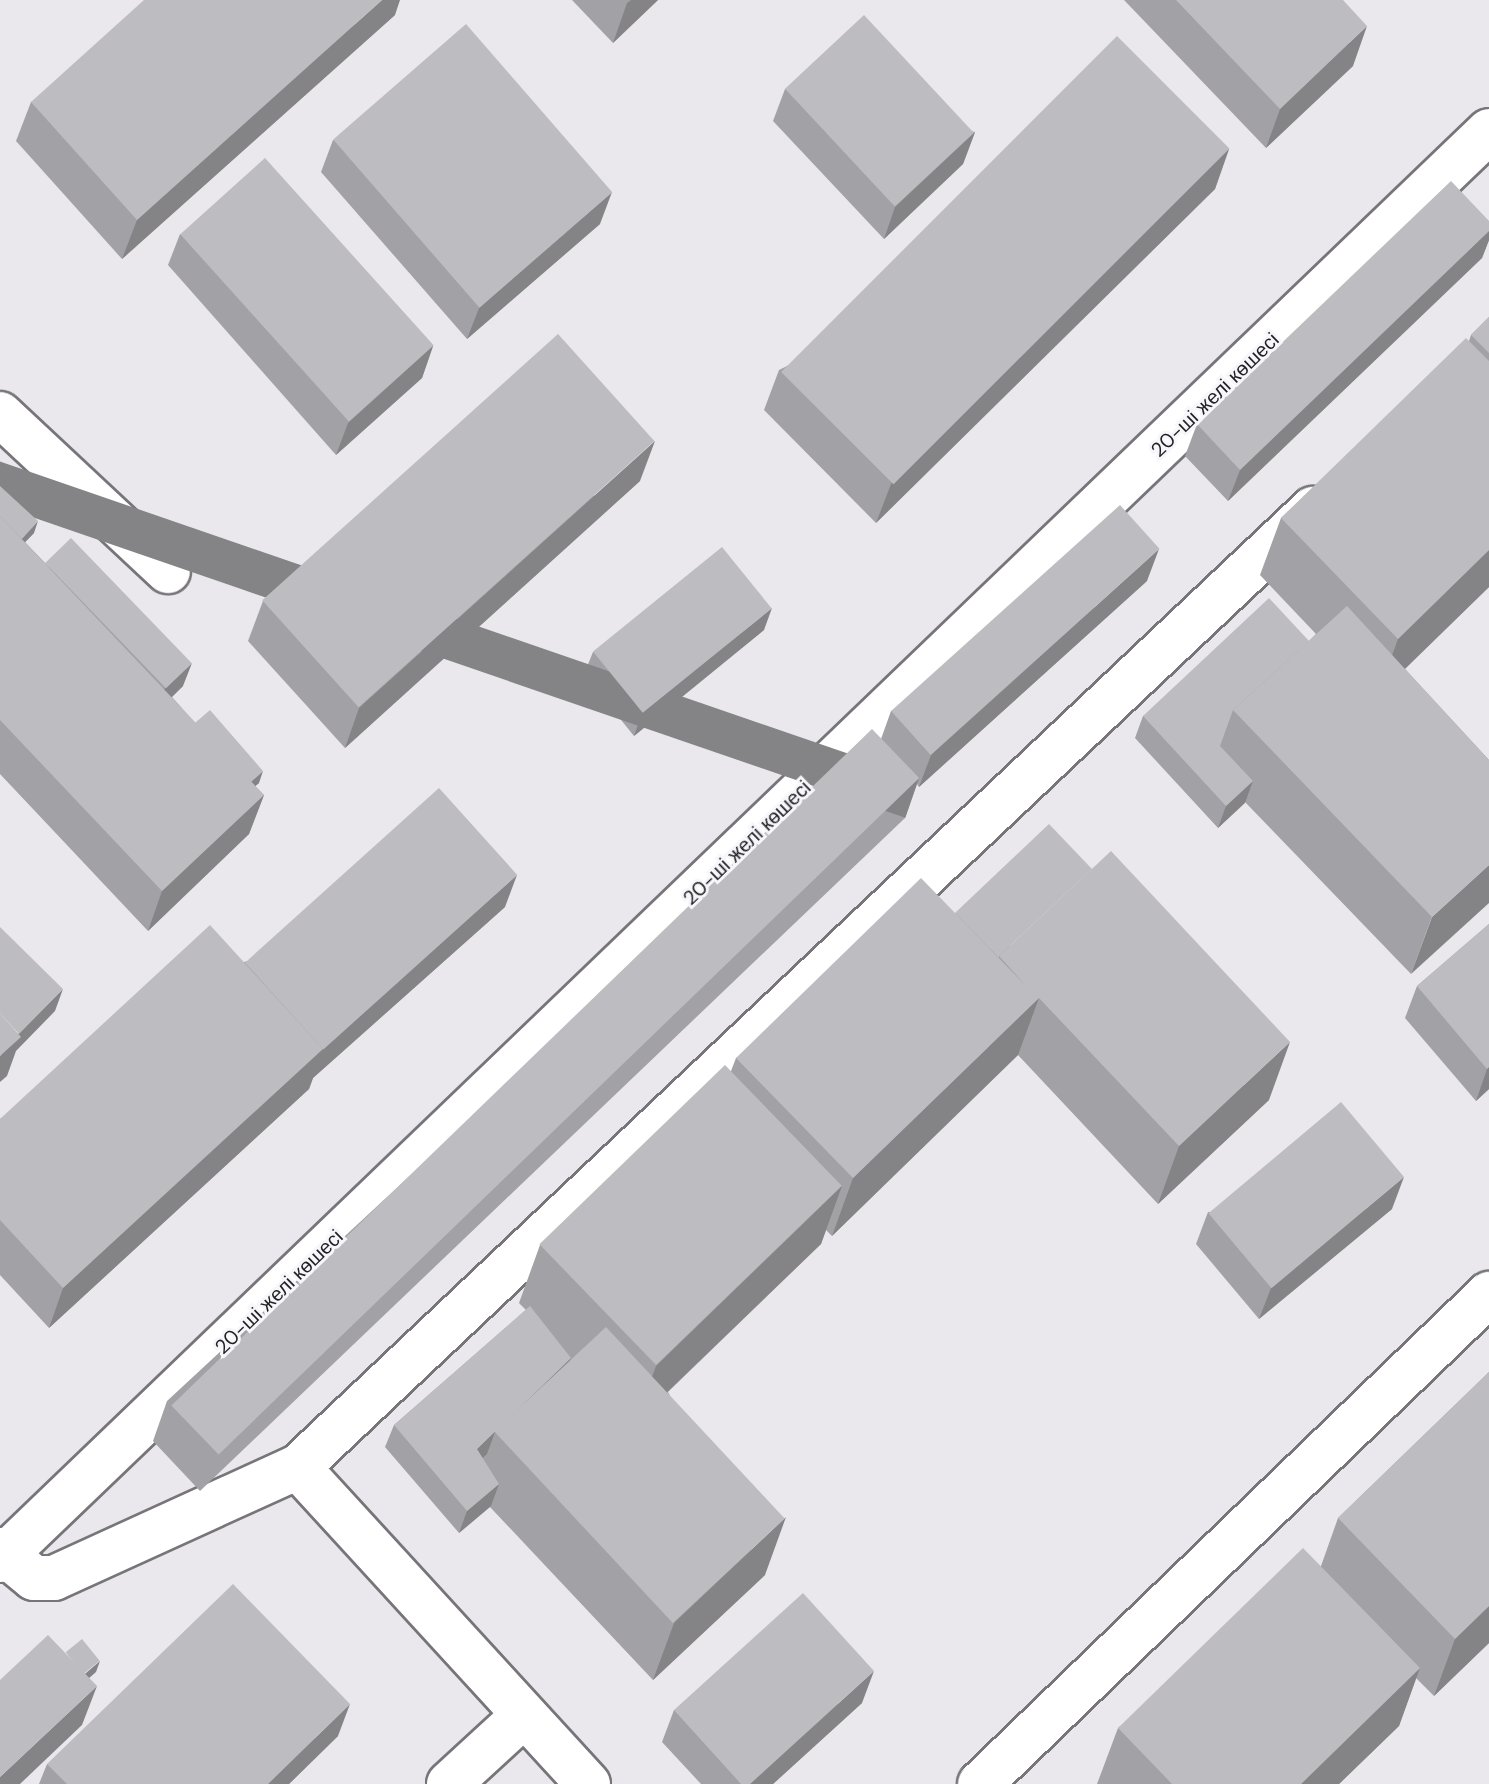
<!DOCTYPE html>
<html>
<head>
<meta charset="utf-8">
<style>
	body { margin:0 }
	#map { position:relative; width:1489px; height:1784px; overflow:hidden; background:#eae8ed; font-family:"DM Sans",sans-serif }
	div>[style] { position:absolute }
	.roads { filter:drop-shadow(2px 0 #77757a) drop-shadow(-2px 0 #77757a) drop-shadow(0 2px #77757a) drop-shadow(0 -2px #77757a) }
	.minor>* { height:44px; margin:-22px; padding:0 22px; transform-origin:22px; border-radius:22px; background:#fff }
	.wall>* { inset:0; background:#a2a2a6 }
	.shaded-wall>* { inset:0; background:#848487; transform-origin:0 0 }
	.building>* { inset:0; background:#bcbcc1; transform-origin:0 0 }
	span { translate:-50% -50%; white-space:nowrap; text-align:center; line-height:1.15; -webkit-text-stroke:6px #f7f6fa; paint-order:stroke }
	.street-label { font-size:20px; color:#201f21 }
</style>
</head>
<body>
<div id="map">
	<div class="roads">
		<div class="minor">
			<i style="left:0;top:414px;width:230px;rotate:43.1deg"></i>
			<i style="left:0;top:1550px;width:44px;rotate:39.5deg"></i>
			<i style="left:34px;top:1578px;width:20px"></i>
			<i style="left:54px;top:1578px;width:268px;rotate:-24.5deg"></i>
			<i style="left:0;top:1560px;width:2064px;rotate:-43.82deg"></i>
			<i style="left:449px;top:1784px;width:102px;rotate:-42.6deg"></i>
			<i style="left:588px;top:1784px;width:430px;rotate:-132.5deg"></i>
			<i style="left:298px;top:1467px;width:1396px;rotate:-43.35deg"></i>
			<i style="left:980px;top:1784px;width:707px;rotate:-43.91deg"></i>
		</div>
	</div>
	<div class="wall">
		<i style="clip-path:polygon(572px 0,658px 0,613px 43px)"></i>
		<i style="clip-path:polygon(1124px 0,1343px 0,1353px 66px,1266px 148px)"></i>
		<i style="clip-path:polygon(395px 15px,122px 259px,16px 141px,31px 102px)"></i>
		<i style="clip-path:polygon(785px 89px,975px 132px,963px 164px,884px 239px,773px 121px)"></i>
		<i style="clip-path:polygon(333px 140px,600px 224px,467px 339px,321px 172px)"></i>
		<i style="clip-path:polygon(1229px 149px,1215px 189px,876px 523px,764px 410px,779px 370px)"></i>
		<i style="clip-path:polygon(1489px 221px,1489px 240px,1482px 258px,1228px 501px,1185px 456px,1197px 424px)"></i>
		<i style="clip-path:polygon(180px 234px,433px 346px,422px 378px,336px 455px,168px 265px)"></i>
		<i style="clip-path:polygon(1489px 317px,1489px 587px,1405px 669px,1489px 760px,1411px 974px,1245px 802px,1218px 828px,1135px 738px,1143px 716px,1309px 641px,1316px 634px,1260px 575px,1281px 518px,1469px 341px,1471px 335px)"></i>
		<i style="clip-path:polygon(640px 481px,345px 748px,248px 641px,263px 601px)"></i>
		<i style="clip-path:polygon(0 486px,34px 533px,25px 542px,45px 563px,183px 686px,172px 697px,195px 723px,259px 783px,255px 786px,264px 795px,249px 834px,148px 931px,0 774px)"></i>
		<i style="clip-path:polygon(1147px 581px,919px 787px,917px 784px,905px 818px,200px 1491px,153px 1441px,167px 1401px,881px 739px,891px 711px)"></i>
		<i style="clip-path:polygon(764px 630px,634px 736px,584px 674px,593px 652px)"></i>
		<i style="clip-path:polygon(505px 907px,313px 1078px,309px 1089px,49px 1328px,0 1275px,0 1119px,244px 962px)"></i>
		<i style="clip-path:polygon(955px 913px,1269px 1100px,1158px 1204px,1018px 1055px,832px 1236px,826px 1230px,821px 1244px,668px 1392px,765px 1575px,653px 1680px,490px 1507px,459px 1533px,385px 1447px,394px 1425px,526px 1310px,519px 1303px,540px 1245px,731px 1071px,736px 1058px)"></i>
		<i style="clip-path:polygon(1489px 924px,1489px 1089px,1476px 1101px,1405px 1018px,1417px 986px)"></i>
		<i style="clip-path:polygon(1392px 1209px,1259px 1319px,1196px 1244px,1208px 1212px)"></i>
		<i style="clip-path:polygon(1489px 1372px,1489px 1643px,1434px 1696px,1416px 1678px,1399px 1726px,1339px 1784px,1097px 1784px,1118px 1728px,1321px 1566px,1338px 1518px)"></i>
		<i style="clip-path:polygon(862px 1703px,773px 1784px,701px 1784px,662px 1742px,674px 1710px)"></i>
		<i style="clip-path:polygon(338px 1736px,289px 1784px,39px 1784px,47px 1764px)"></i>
	</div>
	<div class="shaded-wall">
		<i style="clip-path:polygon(382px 0,400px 0,395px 15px,122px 259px,137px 220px)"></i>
		<i style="clip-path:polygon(631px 0,658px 0,613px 43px,627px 3px)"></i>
		<i style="clip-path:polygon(1367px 26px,1353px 66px,1266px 148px,1280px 109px)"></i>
		<i style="clip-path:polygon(975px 132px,963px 164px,884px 239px,895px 207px)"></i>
		<i style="clip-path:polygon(1229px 149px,1215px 189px,876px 523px,891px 484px)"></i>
		<i style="clip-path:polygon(612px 192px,600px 224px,467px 339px,479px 308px)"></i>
		<i style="clip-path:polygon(1489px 231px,1489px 240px,1482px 258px,1228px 501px,1240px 470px)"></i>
		<i style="clip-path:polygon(433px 346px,422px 378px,336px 455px,348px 423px)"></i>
		<i style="clip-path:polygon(655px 441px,640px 481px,345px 748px,359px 708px)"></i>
		<i style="clip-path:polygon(38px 521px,34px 533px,0 568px,4px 558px)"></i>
		<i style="clip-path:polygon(1159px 549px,1147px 581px,919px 787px,931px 755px)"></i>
		<i style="clip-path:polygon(1489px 550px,1489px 587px,1377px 696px,1398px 639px)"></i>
		<i style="clip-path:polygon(772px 608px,764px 630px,634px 736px,642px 713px)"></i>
		<i style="clip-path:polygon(192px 663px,183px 686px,144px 724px,152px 701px)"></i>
		<i style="clip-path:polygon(263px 771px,259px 783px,226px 811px,230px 800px)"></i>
		<i style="left:919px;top:778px;width:42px;height:974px;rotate:109deg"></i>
		<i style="clip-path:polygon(1253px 781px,1245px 803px,1218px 828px,1226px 806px)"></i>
		<i style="clip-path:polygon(264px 795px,249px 834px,148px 931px,162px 891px)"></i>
		<i style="clip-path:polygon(1489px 865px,1489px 903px,1411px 974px,1432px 917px)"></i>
		<i style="clip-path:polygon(517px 875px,505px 907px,313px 1078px,309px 1089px,49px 1328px,63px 1288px,321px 1049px)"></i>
		<i style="clip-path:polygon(63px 989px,55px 1011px,16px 1051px,7px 1076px,0 1082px,0 1056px,18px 1034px)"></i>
		<i style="clip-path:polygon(1039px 998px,1018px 1055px,832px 1236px,853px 1178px)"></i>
		<i style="clip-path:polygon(1290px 1042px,1269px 1100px,1158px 1204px,1179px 1146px)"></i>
		<i style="clip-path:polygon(1489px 1067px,1489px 1089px,1476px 1101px,1487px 1069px)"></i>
		<i style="clip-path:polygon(1404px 1177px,1392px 1209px,1259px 1319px,1271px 1288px)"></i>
		<i style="clip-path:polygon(842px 1186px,821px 1244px,635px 1423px,656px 1366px)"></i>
		<i style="clip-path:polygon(571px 1358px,563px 1380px,495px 1432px,487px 1454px,468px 1471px,477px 1449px)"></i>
		<i style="clip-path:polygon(499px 1484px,491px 1506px,459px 1533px,467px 1511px)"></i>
		<i style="clip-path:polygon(786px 1517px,765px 1575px,653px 1680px,674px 1623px)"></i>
		<i style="clip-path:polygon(1489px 1606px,1489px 1643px,1434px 1696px,1455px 1639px)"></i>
		<i style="clip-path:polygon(100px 1661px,96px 1672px,62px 1702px,66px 1690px)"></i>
		<i style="clip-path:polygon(1420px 1668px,1399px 1726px,1339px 1784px,1301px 1784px)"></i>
		<i style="clip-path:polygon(874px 1671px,862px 1703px,773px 1784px,750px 1784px)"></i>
		<i style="clip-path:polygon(97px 1686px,82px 1725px,20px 1784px,0 1784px,0 1777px)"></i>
		<i style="clip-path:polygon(350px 1704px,338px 1736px,289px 1784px,268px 1784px)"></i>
	</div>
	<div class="building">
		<i style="clip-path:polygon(144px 0,382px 0,137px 220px,31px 102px)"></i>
		<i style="clip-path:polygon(1176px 0,1343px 0,1367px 26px,1280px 109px)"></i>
		<i style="left:864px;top:15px;width:161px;height:108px;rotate:47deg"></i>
		<i style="left:466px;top:24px;width:223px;height:176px;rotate:49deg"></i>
		<i style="left:1117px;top:36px;width:159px;height:475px;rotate:45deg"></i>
		<i style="left:265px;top:158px;width:252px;height:114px;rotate:48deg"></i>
		<i style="clip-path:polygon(1451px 181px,1489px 221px,1489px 231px,1240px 470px,1197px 424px)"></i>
		<i style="clip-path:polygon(1489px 317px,1489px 353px,1471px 335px)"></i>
		<i style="left:558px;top:334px;width:144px;height:398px;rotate:48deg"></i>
		<i style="clip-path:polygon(1466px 338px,1489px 361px,1489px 550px,1398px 639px,1281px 518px)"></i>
		<i style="clip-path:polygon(0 486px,38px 521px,22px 539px,0 516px)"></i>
		<i style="left:1120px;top:505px;width:59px;height:308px;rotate:48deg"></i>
		<i style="clip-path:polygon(0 516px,264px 795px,162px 891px,0 720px)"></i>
		<i style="left:71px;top:538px;width:174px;height:36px;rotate:46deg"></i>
		<i style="left:722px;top:547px;width:79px;height:166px;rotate:51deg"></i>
		<i style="clip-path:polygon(1269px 598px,1309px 641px,1233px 710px,1220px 746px,1253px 781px,1226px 806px,1143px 716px)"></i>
		<i style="clip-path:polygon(1347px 606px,1489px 760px,1489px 865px,1432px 917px,1233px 710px)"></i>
		<i style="clip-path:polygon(210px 710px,263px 771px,251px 782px,195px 723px)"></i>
		<i style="left:872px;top:729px;width:68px;height:974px;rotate:46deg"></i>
		<i style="left:439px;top:788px;width:117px;height:261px;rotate:48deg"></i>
		<i style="clip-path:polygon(1049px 824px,1092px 869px,999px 956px,999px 958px,955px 913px)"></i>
		<i style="clip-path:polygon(1111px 851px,1290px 1042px,1179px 1146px,1039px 998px,853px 1178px,736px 1058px,921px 878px,1027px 987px,999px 956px)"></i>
		<i style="clip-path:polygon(1489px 924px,1489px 1067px,1487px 1069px,1417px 986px)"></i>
		<i style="clip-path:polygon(210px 925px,323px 1049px,63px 1288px,0 1220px,0 1119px)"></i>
		<i style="clip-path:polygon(0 927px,63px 989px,19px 1034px,0 1013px)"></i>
		<i style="clip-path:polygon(0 1013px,21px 1037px,0 1056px)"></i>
		<i style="left:725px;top:1065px;width:168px;height:258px;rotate:46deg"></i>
		<i style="left:1341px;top:1102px;width:98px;height:173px;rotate:50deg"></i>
		<i style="clip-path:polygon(530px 1306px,571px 1358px,477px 1449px,499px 1484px,467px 1511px,394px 1425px)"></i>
		<i style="left:606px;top:1327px;width:262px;height:153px;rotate:47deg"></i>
		<i style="clip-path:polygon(1489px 1372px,1489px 1606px,1455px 1639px,1338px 1518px)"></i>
		<i style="clip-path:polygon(1303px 1548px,1420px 1668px,1301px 1784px,1172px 1784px,1118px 1728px)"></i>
		<i style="clip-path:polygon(233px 1584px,350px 1704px,268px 1784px,67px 1784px,47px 1764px)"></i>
		<i style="clip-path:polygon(803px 1593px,874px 1671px,750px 1784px,741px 1784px,674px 1710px)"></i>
		<i style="clip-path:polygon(48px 1635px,97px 1686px,0 1777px,0 1680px)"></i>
		<i style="left:82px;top:1639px;width:28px;height:21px;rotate:51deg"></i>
	</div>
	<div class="street-label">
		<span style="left:1215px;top:395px;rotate:-44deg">20-ші желі көшесі</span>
		<span style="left:747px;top:843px;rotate:-44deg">20-ші желі көшесі</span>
		<span style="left:279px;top:1292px;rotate:-44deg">20-ші желі көшесі</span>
	</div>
</div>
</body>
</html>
